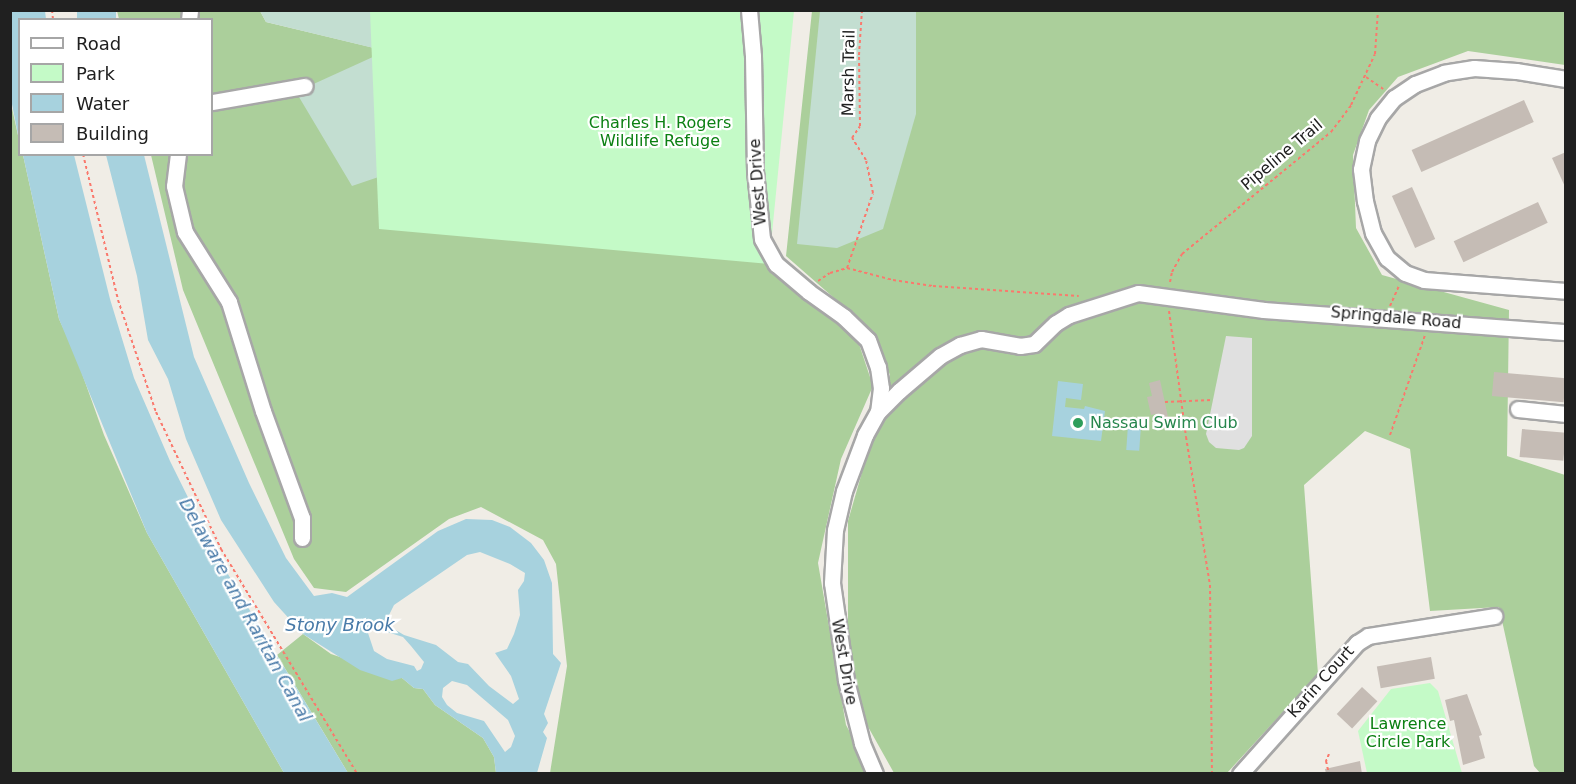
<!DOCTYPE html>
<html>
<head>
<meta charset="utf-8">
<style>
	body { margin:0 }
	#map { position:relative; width:1576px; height:784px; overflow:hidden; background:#f0ede6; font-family:"DejaVu Sans",sans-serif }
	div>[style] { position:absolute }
	.forest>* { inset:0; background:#abcf9b }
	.wetland>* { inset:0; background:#c3ded1 }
	.park>* { inset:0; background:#c4fac7 }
	.parking>* { inset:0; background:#e0e0e0 }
	.water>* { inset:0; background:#a7d2de; transform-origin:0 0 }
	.building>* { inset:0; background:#c5bcb5; transform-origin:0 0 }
	.path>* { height:2px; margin-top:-1px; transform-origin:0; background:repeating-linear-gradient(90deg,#fa796d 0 3px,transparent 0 6px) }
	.roads { filter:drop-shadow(2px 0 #a7a7a7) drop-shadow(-2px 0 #a7a7a7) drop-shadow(0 2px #a7a7a7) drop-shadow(0 -2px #a7a7a7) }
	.minor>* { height:15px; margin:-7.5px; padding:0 7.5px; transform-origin:7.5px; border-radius:7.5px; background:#fff }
	.dots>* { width:16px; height:16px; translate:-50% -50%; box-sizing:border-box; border:3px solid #fff; border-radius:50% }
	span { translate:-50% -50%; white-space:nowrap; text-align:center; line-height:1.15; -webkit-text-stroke:4.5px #fff; paint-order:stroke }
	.street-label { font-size:16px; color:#202020 }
	.park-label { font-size:16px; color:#0c8013 }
	.leisure-label { font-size:16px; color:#27864d }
	.left { translate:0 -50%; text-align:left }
	.water-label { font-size:18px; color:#487aa8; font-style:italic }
	.frame { position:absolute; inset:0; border:12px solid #202020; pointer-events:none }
	.legend { position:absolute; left:18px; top:18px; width:195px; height:138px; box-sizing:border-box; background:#fff; border:2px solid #a6a6a6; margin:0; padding:8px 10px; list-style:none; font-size:18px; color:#202020 }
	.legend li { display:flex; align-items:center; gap:12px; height:30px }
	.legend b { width:30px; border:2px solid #a6a6a6 }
</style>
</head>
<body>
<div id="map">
	<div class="forest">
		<i style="clip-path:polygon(117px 11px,260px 11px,266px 22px,387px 51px,419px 162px,743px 226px,799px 291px,858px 341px,873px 386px,841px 459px,818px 563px,846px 725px,872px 773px,550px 773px,567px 666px,556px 564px,543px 540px,481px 507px,449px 519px,346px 592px,314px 588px,294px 559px,183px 290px,151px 155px,212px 154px,212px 20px,119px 19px)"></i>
		<i style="clip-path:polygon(812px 11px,1565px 11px,1565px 65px,1468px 51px,1398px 77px,1369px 110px,1353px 155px,1356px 228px,1382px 275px,1509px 310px,1507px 456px,1565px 475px,1565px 773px,1540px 773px,1534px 766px,1499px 607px,1430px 611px,1410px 449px,1365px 431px,1304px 485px,1318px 674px,1227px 773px,894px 773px,848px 691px,848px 521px,890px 375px,873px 332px,786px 256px)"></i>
		<i style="clip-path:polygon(10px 99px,19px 140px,20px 154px,23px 155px,59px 319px,74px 351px,104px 435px,147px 533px,284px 773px,11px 773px)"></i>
		<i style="clip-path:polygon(303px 634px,331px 654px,402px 678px,414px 688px,423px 689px,435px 705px,483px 738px,494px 757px,496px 773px,348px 773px,277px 655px)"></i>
	</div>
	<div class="wetland">
		<i style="clip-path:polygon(260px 11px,664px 11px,632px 207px,569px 246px,520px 129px,352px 186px,296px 92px,386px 51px,266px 22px)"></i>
		<i style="clip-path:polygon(820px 11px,916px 11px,916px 114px,883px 229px,837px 248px,797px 244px)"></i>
	</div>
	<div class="park">
		<i style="clip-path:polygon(370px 11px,794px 11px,769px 264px,379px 229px)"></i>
		<i style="clip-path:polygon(1430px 683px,1438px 691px,1462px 773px,1367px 773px,1358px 731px,1391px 689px)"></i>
	</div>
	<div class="parking">
		<i style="clip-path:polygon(1226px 336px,1252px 338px,1252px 436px,1244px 448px,1239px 450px,1216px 448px,1209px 442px,1206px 434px)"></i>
	</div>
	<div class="water">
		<i style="clip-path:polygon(10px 11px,45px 11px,46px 19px,20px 20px,19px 140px,11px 99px)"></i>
		<i style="left:77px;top:11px;width:39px;height:8px"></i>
		<i style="clip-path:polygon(23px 155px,74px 155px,110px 299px,134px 378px,170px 461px,217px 556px,348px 773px,284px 773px,147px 533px,59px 319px)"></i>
		<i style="clip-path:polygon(evenodd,106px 155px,144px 155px,194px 357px,249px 483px,286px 558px,314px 596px,332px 593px,347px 597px,438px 531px,466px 519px,492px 520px,510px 527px,531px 543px,544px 560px,552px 583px,553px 654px,561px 663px,544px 714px,548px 723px,543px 732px,547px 738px,537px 773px,496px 773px,494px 757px,483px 738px,435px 705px,423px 689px,414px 688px,402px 678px,392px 681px,360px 670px,303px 634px,274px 602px,221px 520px,186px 439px,168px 379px,148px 340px,137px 276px,106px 155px,480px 552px,510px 564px,525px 573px,524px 581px,518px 590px,520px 615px,514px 634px,507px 649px,495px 653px,511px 676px,519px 699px,513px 704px,489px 686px,468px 664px,458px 662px,436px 645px,404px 635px,389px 626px,388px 617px,394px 605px,467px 555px,480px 552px,106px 155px,380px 623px,384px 631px,403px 637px,411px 646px,424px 662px,421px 669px,417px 671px,414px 666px,387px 659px,374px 651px,368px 633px,373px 625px,380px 623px,106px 155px,452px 681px,467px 685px,508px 720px,515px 736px,511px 747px,505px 752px,484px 721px,457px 713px,447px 705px,442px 697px,443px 688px,452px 681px)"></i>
		<i style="clip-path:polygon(1058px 381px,1083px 384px,1081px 400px,1066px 398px,1065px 407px,1084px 409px,1085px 406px,1105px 411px,1101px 441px,1052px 436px)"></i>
		<i style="left:1128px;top:425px;width:13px;height:25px;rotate:4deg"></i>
	</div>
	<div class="building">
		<i style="left:1524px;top:100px;width:24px;height:123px;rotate:66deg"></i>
		<i style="clip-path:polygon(1566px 152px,1566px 189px,1552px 158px)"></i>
		<i style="left:1412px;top:187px;width:57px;height:22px;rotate:66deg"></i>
		<i style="left:1538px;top:202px;width:23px;height:93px;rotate:65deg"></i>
		<i style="left:1494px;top:372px;width:72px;height:24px;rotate:5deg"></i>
		<i style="clip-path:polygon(1160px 380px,1170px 426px,1160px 429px,1156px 414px,1151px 415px,1147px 397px,1152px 396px,1149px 383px)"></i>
		<i style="left:1522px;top:429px;width:44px;height:28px;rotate:5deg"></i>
		<i style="left:1431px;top:657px;width:22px;height:55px;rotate:80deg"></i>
		<i style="left:1362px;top:687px;width:21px;height:37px;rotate:43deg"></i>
		<i style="clip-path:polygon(1467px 694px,1482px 735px,1479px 736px,1485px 758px,1463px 765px,1454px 720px,1450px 721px,1445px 700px)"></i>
		<i style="clip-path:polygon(1360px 761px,1362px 774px,1326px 774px,1325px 769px)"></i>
	</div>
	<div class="path">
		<i style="left:52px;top:10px;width:10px;rotate:84deg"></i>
		<i style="left:1366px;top:77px;width:21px;rotate:35deg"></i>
		<i style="left:83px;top:154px;width:150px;rotate:76.5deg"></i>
		<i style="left:118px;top:300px;width:118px;rotate:71.3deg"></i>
		<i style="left:156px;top:412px;width:152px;rotate:64.6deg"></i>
		<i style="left:221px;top:549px;width:263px;rotate:58.8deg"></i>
		<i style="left:847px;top:268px;width:79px;rotate:-70.9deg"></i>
		<i style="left:873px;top:193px;width:34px;rotate:-102deg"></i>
		<i style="left:866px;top:160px;width:26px;rotate:-122deg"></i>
		<i style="left:852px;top:138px;width:14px;rotate:-56deg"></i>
		<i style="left:860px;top:126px;width:71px;rotate:-90.8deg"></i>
		<i style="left:859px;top:55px;width:45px;rotate:-86.2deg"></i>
		<i style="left:818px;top:281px;width:14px;rotate:-34deg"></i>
		<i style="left:830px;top:273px;width:18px;rotate:-16deg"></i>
		<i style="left:847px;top:268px;width:48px;rotate:14.6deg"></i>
		<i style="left:893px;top:280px;width:40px;rotate:8.5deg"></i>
		<i style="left:933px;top:286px;width:146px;rotate:3.9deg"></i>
		<i style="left:1170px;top:282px;width:10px;rotate:-79deg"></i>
		<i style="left:1172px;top:272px;width:21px;rotate:-61deg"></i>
		<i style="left:1182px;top:254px;width:193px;rotate:-39.3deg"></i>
		<i style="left:1331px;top:132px;width:34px;rotate:-53deg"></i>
		<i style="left:1351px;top:105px;width:56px;rotate:-64.8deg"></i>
		<i style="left:1375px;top:54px;width:44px;rotate:-86.1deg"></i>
		<i style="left:1390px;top:306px;width:22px;rotate:-66deg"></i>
		<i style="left:1169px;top:311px;width:127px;rotate:82.3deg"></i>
		<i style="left:1186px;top:437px;width:150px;rotate:80.8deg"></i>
		<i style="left:1210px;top:585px;width:189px;rotate:89.4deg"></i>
		<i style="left:1165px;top:402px;width:47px;rotate:-2.4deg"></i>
		<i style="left:1390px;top:435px;width:106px;rotate:-70.7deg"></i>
		<i style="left:1329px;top:754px;width:8px;rotate:113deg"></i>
		<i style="left:1326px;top:761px;width:13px;rotate:77deg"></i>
	</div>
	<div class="roads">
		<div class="minor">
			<i style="left:749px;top:10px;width:46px;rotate:85deg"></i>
			<i style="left:753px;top:56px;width:115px;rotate:89deg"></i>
			<i style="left:755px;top:171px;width:68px;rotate:84.1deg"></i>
			<i style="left:762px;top:239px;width:29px;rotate:61deg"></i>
			<i style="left:776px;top:264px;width:43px;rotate:40.3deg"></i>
			<i style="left:809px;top:292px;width:43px;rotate:35.5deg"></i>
			<i style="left:844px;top:317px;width:33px;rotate:44deg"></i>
			<i style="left:868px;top:340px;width:29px;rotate:70deg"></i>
			<i style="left:878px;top:367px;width:21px;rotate:82deg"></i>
			<i style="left:881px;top:388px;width:24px;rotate:97deg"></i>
			<i style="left:189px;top:20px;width:10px;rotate:-84deg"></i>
			<i style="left:1566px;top:79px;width:51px;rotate:-170.9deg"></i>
			<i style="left:1516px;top:71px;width:42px;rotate:-175.9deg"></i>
			<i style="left:1474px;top:68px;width:30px;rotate:171deg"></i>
			<i style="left:1444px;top:73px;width:31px;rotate:159deg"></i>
			<i style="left:1415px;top:84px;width:25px;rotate:146deg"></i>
			<i style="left:1394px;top:98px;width:26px;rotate:129deg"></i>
			<i style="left:1378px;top:118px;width:25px;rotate:116deg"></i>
			<i style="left:1367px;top:141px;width:29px;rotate:102deg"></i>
			<i style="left:1361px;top:169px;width:32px;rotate:83deg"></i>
			<i style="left:1365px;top:201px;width:33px;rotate:76deg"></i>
			<i style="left:1373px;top:233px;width:29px;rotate:61deg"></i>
			<i style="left:1387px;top:258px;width:23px;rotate:40deg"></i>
			<i style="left:1405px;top:273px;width:20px;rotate:20deg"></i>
			<i style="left:1424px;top:280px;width:142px;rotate:4.4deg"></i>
			<i style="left:212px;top:102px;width:94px;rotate:-9.8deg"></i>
			<i style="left:178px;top:154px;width:32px;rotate:97deg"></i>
			<i style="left:174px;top:186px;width:47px;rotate:76.6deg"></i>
			<i style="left:185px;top:232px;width:83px;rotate:57.8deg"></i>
			<i style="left:229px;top:302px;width:114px;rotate:72.7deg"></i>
			<i style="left:263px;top:411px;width:114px;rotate:70deg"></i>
			<i style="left:302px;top:518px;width:20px;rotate:90deg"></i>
			<i style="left:1518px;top:409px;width:48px;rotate:5.9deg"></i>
			<i style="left:875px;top:774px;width:34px;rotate:-113deg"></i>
			<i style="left:862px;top:743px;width:65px;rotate:-104.3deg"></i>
			<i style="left:846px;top:680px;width:98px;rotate:-98.2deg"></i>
			<i style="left:832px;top:583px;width:53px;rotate:-86.8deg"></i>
			<i style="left:835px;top:530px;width:40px;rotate:-77deg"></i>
			<i style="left:844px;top:491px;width:60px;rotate:-69.4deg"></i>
			<i style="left:865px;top:435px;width:26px;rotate:-61deg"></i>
			<i style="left:878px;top:412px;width:30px;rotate:-45deg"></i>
			<i style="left:899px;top:391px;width:54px;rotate:-40.5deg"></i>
			<i style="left:940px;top:356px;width:23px;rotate:-29deg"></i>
			<i style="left:960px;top:345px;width:22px;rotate:-16deg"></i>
			<i style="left:981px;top:339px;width:40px;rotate:10deg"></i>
			<i style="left:1020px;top:346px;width:14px;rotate:-8deg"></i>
			<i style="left:1034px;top:344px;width:30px;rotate:-44deg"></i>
			<i style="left:1056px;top:323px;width:15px;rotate:-32deg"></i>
			<i style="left:1069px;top:315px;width:72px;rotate:-17.7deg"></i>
			<i style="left:1138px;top:293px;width:127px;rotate:7.7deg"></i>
			<i style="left:1264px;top:310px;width:303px;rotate:4.2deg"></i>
			<i style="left:1240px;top:774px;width:176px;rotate:-48.2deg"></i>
			<i style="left:1357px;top:643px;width:13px;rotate:-32deg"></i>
			<i style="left:1368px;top:636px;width:128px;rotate:-9deg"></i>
		</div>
	</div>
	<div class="dots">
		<i style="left:1078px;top:423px;background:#2e9e5b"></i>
	</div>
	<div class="street-label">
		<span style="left:849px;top:73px;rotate:-89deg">Marsh Trail</span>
		<span style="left:1282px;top:155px;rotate:-40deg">Pipeline Trail</span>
		<span style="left:758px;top:182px;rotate:-94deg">West Drive</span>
		<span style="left:1396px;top:318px;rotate:5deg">Springdale Road</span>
		<span style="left:844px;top:662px;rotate:80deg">West Drive</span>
		<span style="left:1321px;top:682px;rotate:-48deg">Karin Court</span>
	</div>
	<div class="park-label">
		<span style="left:660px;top:132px">Charles H. Rogers<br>Wildlife Refuge</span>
		<span style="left:1408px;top:733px">Lawrence<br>Circle Park</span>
	</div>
	<div class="leisure-label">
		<span class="left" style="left:1090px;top:423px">Nassau Swim Club</span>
	</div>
	<div class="water-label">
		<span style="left:245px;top:610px;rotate:61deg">Delaware and Raritan Canal</span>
		<span style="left:340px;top:625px">Stony Brook</span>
	</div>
	<div class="frame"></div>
	<ul class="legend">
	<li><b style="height:8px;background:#fff"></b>Road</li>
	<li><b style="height:16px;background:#c4fac7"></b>Park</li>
	<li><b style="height:16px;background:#a7d2de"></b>Water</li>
	<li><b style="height:16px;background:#c5bcb5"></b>Building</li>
	</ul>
</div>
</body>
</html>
